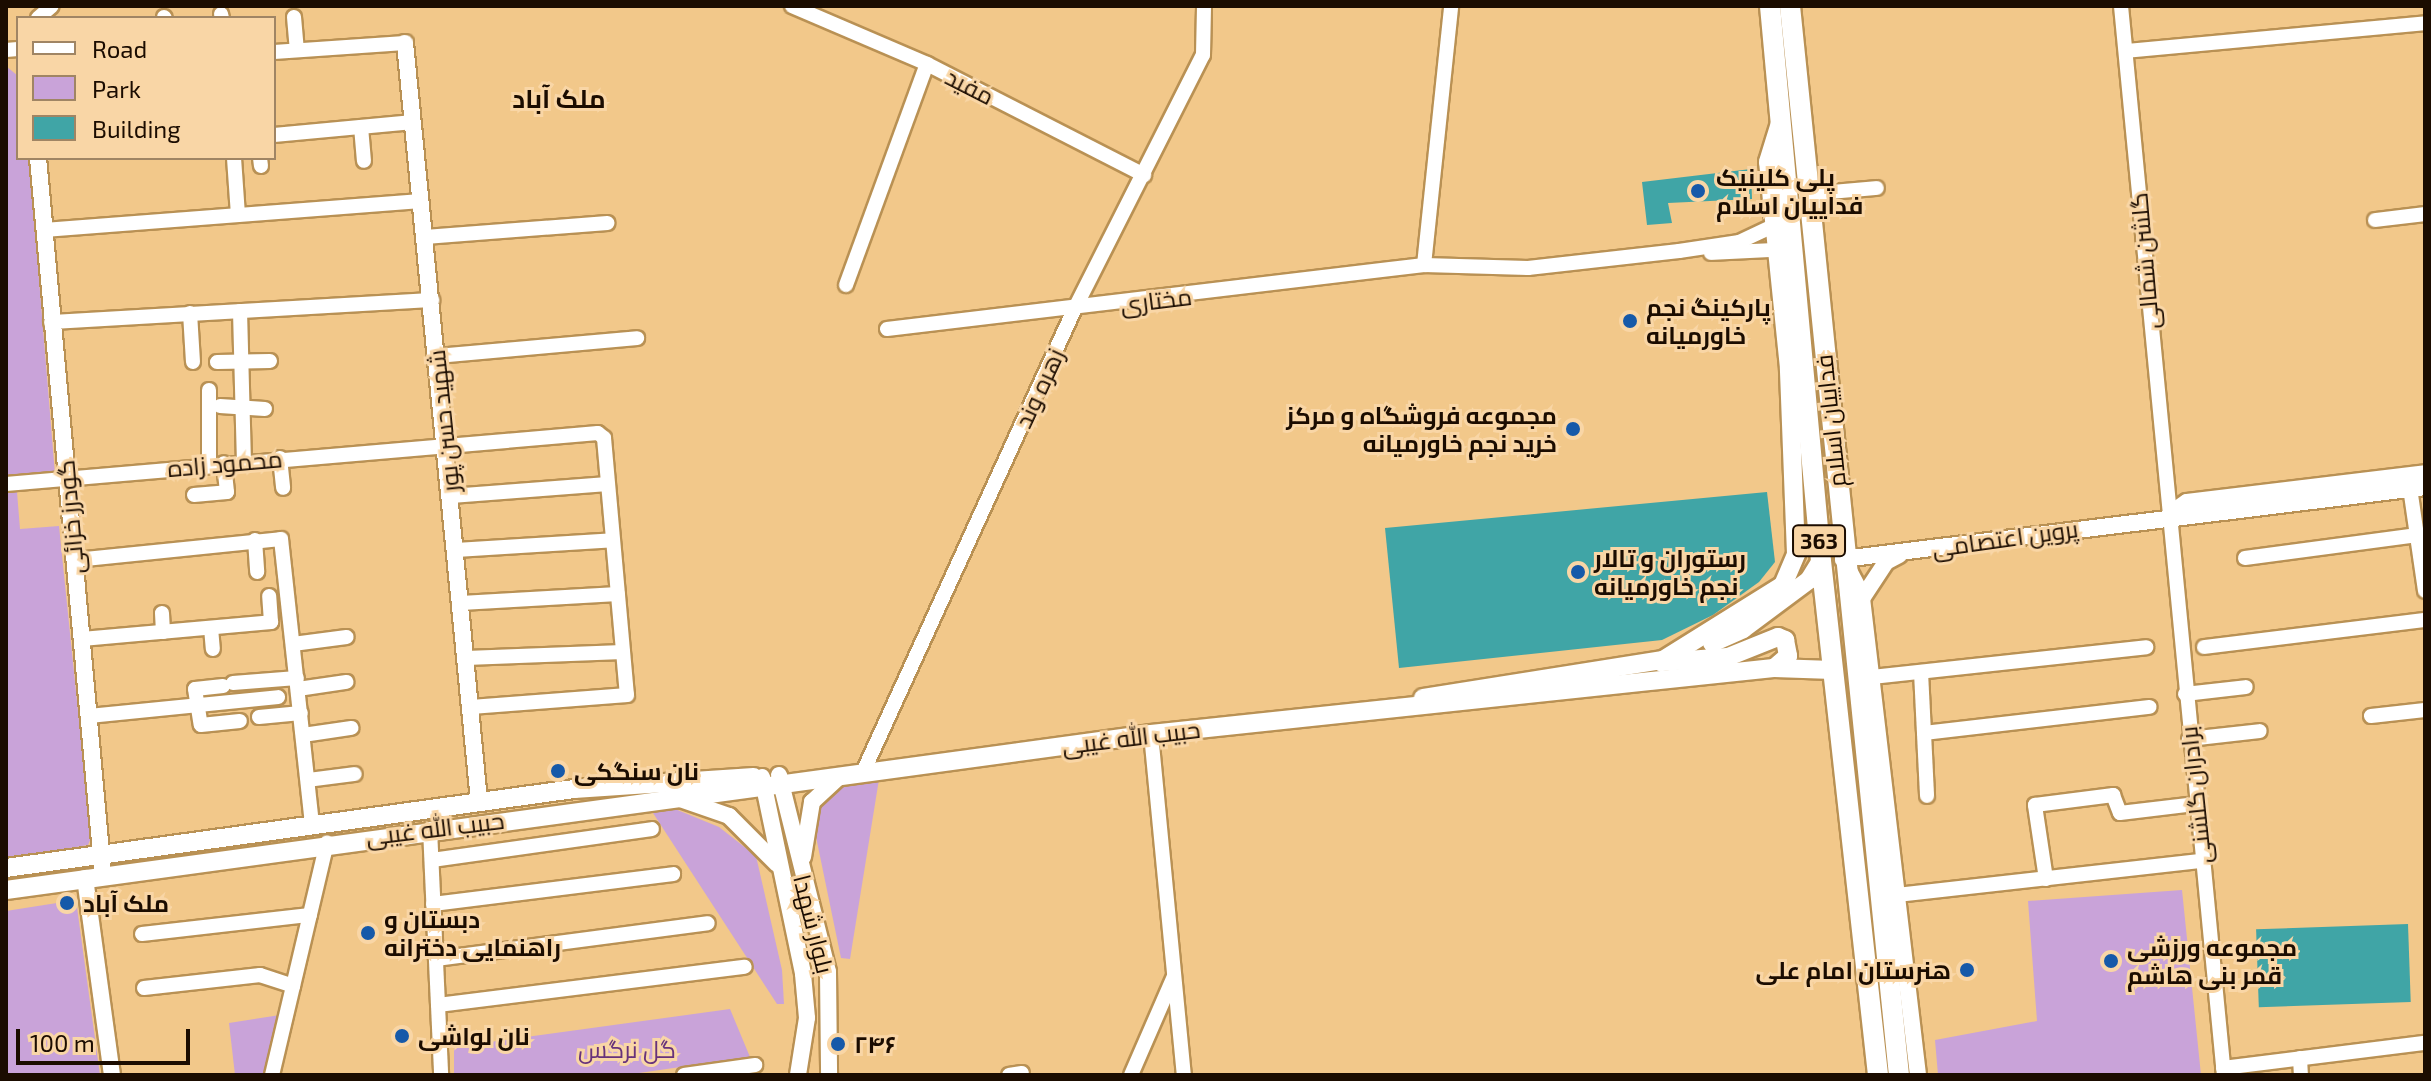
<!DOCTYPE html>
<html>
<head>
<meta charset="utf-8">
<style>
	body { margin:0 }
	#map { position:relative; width:2431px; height:1081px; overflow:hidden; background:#f2c88a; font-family:"Exo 2",Cairo,sans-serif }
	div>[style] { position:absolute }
	.green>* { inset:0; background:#c9a3d9 }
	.building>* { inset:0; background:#40a5a6; transform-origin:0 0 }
	.roads { filter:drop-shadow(2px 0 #b99154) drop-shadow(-2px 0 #b99154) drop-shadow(0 2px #b99154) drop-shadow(0 -2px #b99154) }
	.minor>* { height:14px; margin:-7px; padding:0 7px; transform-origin:7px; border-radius:7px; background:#fff }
	.tertiary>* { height:16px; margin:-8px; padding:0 8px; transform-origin:8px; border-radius:8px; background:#fff }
	.secondary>* { height:18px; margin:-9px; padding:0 9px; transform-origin:9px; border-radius:9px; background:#fff }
	.primary>* { height:20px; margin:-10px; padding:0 10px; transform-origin:10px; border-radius:10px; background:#fff }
	.dots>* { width:22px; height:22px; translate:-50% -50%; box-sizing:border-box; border:4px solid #f9d6a6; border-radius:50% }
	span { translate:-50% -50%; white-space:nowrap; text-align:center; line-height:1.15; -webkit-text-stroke:6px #f9d6a6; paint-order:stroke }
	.shield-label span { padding:2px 6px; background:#f9d6a6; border:2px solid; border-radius:6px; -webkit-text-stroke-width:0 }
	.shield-label { font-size:22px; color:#1b0c00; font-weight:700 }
	.street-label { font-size:24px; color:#1b0c00 }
	.poi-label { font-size:24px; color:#1b0c00; font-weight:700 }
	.left { translate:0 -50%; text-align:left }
	.right { translate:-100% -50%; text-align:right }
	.park-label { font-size:24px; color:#67327b }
	.neighbourhood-label { font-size:26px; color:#1b0c00; font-weight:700 }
	.frame { position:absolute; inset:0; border:8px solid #1b0c00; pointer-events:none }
	.legend { position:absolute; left:16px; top:16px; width:260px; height:144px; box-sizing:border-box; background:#f9d6a6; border:2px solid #a08564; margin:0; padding:10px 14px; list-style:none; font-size:24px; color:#1b0c00 }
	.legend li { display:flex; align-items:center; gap:16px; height:40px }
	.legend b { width:40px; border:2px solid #a08564 }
	.scale { position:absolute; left:16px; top:1029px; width:174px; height:36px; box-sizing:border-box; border:4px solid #1b0c00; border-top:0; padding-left:10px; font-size:24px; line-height:28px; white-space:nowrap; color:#1b0c00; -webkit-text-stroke:6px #f9d6a6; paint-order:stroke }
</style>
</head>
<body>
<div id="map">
	<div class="green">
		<i style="clip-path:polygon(6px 66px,18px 76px,18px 158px,29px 158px,55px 474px,6px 479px)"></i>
		<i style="clip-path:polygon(17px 492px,20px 529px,59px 526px,91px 838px,88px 845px,6px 859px,6px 493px)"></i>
		<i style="clip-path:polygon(880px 773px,850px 959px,841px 958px,815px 832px,817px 813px,839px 782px)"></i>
		<i style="clip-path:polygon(675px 809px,719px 827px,756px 856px,782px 970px,784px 1004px,777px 1004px,653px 813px)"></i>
		<i style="clip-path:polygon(2182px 890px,2201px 1075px,1938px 1075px,1935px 1040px,2037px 1021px,2028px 901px)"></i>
		<i style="clip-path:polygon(76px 900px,100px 1075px,6px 1075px,6px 911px)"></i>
		<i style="clip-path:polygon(730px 1009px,750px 1057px,625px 1075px,454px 1075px,454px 1047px)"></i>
		<i style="clip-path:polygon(280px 1015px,268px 1075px,235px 1075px,229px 1023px)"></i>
	</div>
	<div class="building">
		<i style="clip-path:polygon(1751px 169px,1752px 199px,1668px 203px,1672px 223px,1647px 225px,1642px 182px)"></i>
		<i style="clip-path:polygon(1767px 492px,1775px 562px,1759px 582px,1713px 615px,1662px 640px,1399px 668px,1385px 528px)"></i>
		<i style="left:2408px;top:924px;width:78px;height:152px;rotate:88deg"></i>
	</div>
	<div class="roads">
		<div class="minor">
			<i style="left:792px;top:6px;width:147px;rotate:23.2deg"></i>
			<i style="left:927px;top:64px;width:244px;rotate:27.1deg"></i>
			<i style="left:2121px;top:6px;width:1074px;rotate:84.5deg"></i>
			<i style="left:221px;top:14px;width:4px;rotate:76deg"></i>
			<i style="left:164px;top:17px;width:1px;rotate:45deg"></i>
			<i style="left:294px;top:17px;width:33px;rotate:85deg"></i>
			<i style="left:38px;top:18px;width:18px;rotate:-41deg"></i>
			<i style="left:6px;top:50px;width:12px;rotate:-5deg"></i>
			<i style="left:2126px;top:51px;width:300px;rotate:-5.3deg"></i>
			<i style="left:274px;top:52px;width:131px;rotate:-3.9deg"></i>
			<i style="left:361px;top:127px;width:34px;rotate:85deg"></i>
			<i style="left:274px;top:135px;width:140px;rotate:-5.3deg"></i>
			<i style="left:234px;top:158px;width:57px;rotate:86deg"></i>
			<i style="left:260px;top:158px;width:8px;rotate:83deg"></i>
			<i style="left:1808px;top:194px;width:69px;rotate:-5deg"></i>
			<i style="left:2375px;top:220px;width:50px;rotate:-6.8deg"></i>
			<i style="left:44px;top:230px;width:378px;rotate:-4.4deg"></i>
			<i style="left:425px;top:237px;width:183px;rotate:-4.4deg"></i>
			<i style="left:1711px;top:253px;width:62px;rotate:-2.8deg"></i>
			<i style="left:1424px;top:265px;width:260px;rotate:-84deg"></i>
			<i style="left:846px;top:285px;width:235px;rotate:-69.9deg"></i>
			<i style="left:240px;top:311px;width:150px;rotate:88.5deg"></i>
			<i style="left:190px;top:313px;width:49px;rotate:86.5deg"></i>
			<i style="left:51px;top:322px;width:382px;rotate:-3.3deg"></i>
			<i style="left:887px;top:329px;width:541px;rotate:-6.8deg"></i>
			<i style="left:1424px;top:265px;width:104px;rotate:1.7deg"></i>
			<i style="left:1528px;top:268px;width:152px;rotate:-6.4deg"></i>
			<i style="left:1679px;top:251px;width:61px;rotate:-8.5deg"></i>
			<i style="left:1739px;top:242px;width:35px;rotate:-25deg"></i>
			<i style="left:437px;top:356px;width:201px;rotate:-5.1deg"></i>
			<i style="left:217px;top:362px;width:53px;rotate:-1.1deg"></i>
			<i style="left:209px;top:390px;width:74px;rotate:90deg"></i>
			<i style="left:220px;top:406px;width:45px;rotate:3.8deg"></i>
			<i style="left:280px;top:458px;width:30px;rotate:84deg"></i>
			<i style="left:2409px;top:481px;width:111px;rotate:81.7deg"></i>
			<i style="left:6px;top:484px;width:594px;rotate:-4.92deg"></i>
			<i style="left:598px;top:433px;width:8px;rotate:40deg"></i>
			<i style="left:604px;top:438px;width:258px;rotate:84.9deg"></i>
			<i style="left:627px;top:695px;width:156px;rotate:175.6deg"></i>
			<i style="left:194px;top:495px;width:33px;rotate:-5deg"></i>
			<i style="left:227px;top:492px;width:29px;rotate:-96deg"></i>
			<i style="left:451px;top:496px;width:157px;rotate:-4.4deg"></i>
			<i style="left:255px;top:540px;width:32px;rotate:86deg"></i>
			<i style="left:456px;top:550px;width:157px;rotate:-3.6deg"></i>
			<i style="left:2245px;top:558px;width:174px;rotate:-7.6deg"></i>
			<i style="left:75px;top:560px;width:207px;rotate:-5.8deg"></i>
			<i style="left:281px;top:539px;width:287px;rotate:83.8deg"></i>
			<i style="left:461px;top:603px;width:157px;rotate:-3.3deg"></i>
			<i style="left:162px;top:613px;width:19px;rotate:87deg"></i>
			<i style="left:211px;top:628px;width:21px;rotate:85deg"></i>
			<i style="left:82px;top:639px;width:190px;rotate:-5.1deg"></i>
			<i style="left:271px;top:622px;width:26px;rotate:-94deg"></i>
			<i style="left:293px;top:644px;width:54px;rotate:-7.4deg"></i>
			<i style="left:2204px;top:647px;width:223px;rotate:-7deg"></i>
			<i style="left:466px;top:658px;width:157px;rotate:-2.2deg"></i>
			<i style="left:1921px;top:672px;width:124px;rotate:87.2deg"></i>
			<i style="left:1872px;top:677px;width:276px;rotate:-6.2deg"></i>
			<i style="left:233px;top:683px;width:64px;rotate:-4.5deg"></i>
			<i style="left:223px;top:686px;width:28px;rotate:174deg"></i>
			<i style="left:195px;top:689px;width:36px;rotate:81deg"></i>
			<i style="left:201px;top:725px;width:39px;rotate:-6deg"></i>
			<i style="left:298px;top:689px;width:49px;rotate:-8.3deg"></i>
			<i style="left:2185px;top:694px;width:61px;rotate:-6.5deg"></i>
			<i style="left:89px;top:716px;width:190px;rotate:-5.7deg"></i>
			<i style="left:2371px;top:716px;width:54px;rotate:-6.3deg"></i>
			<i style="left:259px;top:717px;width:42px;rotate:-5.4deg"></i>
			<i style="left:1924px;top:733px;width:227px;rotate:-6.6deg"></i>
			<i style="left:1151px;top:734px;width:343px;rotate:84.5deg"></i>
			<i style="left:303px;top:735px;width:49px;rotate:-8.3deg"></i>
			<i style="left:2189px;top:739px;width:71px;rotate:-6.4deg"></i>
			<i style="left:864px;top:770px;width:506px;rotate:-65.46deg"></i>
			<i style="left:1074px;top:310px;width:286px;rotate:-63.2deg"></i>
			<i style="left:1203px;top:55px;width:49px;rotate:-88.8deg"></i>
			<i style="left:308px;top:780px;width:47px;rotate:-7.3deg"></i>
			<i style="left:430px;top:829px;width:246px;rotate:87.4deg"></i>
			<i style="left:432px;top:860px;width:222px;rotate:-8deg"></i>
			<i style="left:2046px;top:879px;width:75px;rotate:-98.5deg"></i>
			<i style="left:2035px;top:805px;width:79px;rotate:-7.3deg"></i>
			<i style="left:2113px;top:795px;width:19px;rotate:69deg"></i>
			<i style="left:2120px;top:813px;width:77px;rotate:-6.8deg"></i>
			<i style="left:1888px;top:896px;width:316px;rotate:-6.4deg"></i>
			<i style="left:433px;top:904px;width:242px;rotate:-7.1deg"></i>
			<i style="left:142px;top:934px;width:169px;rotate:-6.5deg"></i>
			<i style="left:436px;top:959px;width:274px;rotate:-7.5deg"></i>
			<i style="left:144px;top:988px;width:117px;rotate:-6.4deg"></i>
			<i style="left:260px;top:975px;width:35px;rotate:18deg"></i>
			<i style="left:438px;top:1005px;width:309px;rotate:-7.1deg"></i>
			<i style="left:2300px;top:1058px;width:17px;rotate:87deg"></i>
			<i style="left:2223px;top:1068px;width:204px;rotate:-7.1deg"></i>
			<i style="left:272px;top:1075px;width:239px;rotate:-76.7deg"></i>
			<i style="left:684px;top:1075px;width:72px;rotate:-8deg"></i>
			<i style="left:1009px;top:1075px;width:13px;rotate:-9deg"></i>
			<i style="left:1131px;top:1075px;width:108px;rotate:-66.5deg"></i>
		</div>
		<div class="tertiary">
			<i style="left:405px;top:43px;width:761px;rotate:84.42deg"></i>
			<i style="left:38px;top:158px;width:720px;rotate:84.82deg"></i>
			<i style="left:2171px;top:513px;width:19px;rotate:-35deg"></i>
			<i style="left:2187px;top:502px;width:240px;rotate:-6.9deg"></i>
			<i style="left:1859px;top:603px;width:49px;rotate:-56.6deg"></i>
			<i style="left:1886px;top:562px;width:15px;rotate:-28deg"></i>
			<i style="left:779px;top:775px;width:203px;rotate:76deg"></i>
			<i style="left:828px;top:972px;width:103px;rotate:89.4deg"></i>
			<i style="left:762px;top:777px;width:201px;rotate:78.2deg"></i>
			<i style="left:803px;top:974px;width:44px;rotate:84.8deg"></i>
			<i style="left:807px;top:1018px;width:58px;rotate:99deg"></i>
			<i style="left:680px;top:799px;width:52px;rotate:19.1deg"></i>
			<i style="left:729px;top:816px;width:68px;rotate:45deg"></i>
			<i style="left:803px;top:857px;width:56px;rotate:-80.7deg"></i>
			<i style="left:812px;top:802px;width:34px;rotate:-43deg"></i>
			<i style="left:85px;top:878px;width:199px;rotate:82.2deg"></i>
			<i style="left:1918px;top:1075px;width:483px;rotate:-96.7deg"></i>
			<i style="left:1862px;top:595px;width:41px;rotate:-117.8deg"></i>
			<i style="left:1843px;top:559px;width:586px;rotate:-7.05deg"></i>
		</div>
		<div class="secondary">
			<i style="left:1712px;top:643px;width:34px;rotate:-24deg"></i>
			<i style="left:1743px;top:629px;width:82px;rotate:-36.6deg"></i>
			<i style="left:1809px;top:580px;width:22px;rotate:-58deg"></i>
			<i style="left:1660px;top:662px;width:145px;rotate:-32deg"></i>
			<i style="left:1783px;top:585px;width:34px;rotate:-67deg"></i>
			<i style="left:1796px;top:554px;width:186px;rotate:-92.2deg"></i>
			<i style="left:1789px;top:368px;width:207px;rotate:-95.8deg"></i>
			<i style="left:1768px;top:162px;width:41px;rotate:-72.9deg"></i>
			<i style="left:1662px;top:662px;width:66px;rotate:-4.3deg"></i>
			<i style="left:1728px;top:657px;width:54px;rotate:-21.8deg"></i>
			<i style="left:1778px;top:637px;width:8px;rotate:23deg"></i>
			<i style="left:1785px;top:640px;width:16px;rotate:79deg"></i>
			<i style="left:1788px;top:656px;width:18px;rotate:139deg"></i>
			<i style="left:1423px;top:698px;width:250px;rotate:-9deg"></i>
			<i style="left:6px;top:868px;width:573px;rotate:-7.92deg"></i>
			<i style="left:574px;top:789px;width:180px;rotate:-3.8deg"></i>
			<i style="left:6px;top:890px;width:1156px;rotate:-7.76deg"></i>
			<i style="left:1151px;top:734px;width:626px;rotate:-6.05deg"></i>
			<i style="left:1774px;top:668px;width:59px;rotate:1.9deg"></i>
		</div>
		<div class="primary">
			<i style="left:1770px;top:6px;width:557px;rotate:84.75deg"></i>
			<i style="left:1821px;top:561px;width:517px;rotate:83.67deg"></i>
			<i style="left:1790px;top:6px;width:1075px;rotate:84.18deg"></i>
		</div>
	</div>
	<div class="dots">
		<i style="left:1698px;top:191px;background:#1659a9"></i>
		<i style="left:1630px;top:321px;background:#1659a9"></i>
		<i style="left:1573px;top:429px;background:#1659a9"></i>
		<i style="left:1578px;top:572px;background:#1659a9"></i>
		<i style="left:558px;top:771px;background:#1659a9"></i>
		<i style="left:67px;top:903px;background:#1659a9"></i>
		<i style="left:368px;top:933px;background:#1659a9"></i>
		<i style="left:2111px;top:961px;background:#1659a9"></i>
		<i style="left:1967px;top:970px;background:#1659a9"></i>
		<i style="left:402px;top:1036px;background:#1659a9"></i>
		<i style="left:838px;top:1044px;background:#1659a9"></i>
	</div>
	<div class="shield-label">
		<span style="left:1819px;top:541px">363</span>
	</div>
	<div class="street-label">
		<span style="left:970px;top:86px;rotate:27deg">مفید</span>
		<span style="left:2144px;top:261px;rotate:-95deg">گلشن شمالی</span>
		<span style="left:1156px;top:300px;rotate:-7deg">مختاری</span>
		<span style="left:1039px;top:388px;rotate:-65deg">زهره وند</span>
		<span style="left:443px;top:421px;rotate:-96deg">شهید حسن پور</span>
		<span style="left:1830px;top:421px;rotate:-96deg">فداییان اسلام</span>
		<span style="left:225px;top:463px;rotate:-5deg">محمود زاده</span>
		<span style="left:70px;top:517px;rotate:-95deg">گودرز خزائی</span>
		<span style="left:2005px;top:538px;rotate:-8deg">پروین اعتصامی</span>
		<span style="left:1131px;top:737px;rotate:-7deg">حبیب الله غیبی</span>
		<span style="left:2195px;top:795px;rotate:-96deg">برادران گلشنی</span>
		<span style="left:435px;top:828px;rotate:-7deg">حبیب الله غیبی</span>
		<span style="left:814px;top:924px;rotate:76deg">بلوار شهدا</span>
	</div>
	<div class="poi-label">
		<span class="left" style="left:1716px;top:191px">پلی کلینیک<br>فداییان اسلام</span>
		<span class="left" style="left:1646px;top:321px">پارکینگ نجم<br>خاورمیانه</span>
		<span class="right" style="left:1557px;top:429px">مجموعه فروشگاه و مرکز<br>خرید نجم خاورمیانه</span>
		<span class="left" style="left:1594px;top:572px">رستوران و تالار<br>نجم خاورمیانه</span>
		<span class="left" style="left:574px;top:771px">نان سنگکی</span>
		<span class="left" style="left:83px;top:903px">ملک آباد</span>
		<span class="left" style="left:384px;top:933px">دبستان و<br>راهنمایی دخترانه</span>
		<span class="left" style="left:2127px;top:961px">مجموعه ورزشی<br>قمر بنی هاشم</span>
		<span class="right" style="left:1951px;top:970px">هنرستان امام علی</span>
		<span class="left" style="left:418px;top:1036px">نان لواشی</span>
		<span class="left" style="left:854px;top:1044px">۲۴۶</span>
	</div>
	<div class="park-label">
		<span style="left:627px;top:1049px">گل نرگس</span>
	</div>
	<div class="neighbourhood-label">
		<span style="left:559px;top:98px">ملک آباد</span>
	</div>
	<div class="frame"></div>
	<ul class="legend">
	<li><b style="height:10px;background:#fff"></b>Road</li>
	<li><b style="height:22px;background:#c9a3d9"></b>Park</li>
	<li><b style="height:22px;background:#40a5a6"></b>Building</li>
	</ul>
	<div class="scale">100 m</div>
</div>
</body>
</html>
